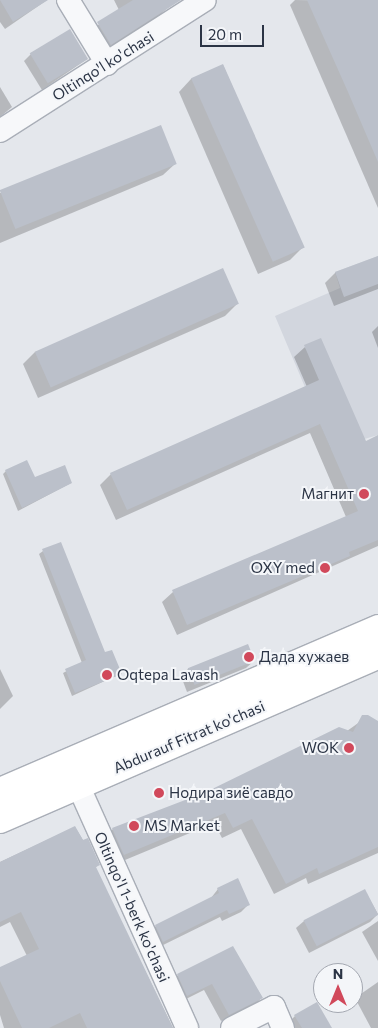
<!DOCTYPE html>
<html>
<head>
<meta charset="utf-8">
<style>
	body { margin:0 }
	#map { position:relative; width:378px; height:1028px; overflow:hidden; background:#e4e7ec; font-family:Commissioner,sans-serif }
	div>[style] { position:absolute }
	.built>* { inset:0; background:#d2d6de }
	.shadow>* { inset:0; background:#0003 }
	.building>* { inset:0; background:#bbc0ca; transform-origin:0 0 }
	.roads { filter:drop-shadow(1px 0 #a9aeb7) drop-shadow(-1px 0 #a9aeb7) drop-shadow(0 1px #a9aeb7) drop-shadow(0 -1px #a9aeb7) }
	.minor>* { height:22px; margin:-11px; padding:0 11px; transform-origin:11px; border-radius:11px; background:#f7f8fa }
	.major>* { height:28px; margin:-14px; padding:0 14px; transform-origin:14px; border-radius:14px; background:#fff }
	.dots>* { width:14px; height:14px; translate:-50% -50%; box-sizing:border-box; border:2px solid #f4f6f9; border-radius:50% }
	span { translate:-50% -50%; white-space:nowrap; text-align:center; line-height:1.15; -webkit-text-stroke:4px #f4f6f9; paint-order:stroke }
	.street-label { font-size:15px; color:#2b3445 }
	.poi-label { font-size:15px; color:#2b3445 }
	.right { translate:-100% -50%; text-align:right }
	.left { translate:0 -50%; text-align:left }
	.north { position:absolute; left:313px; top:963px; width:50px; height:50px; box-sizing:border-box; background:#f4f6f9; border:1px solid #a4a8b1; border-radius:50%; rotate:0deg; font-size:14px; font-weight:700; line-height:20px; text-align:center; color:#2b3445 }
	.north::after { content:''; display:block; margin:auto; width:18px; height:22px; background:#d1495b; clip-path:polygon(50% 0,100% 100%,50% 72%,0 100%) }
	.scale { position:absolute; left:200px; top:25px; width:64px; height:22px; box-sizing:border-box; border:2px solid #2b3445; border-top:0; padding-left:6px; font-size:15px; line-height:18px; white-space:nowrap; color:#2b3445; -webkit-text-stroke:4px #f4f6f9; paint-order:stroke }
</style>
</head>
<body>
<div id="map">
	<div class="built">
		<i style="clip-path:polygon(378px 256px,378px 435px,331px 449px,275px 316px,340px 288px,335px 272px)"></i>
	</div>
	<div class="shadow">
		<i style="clip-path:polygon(0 0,47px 0,5px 29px,0 22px)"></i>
		<i style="clip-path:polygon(114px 0,175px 0,160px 15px,102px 52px,90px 31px,119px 10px)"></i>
		<i style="clip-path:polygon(295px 0,378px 1px,378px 208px,290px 5px)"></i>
		<i style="clip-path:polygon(31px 54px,87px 59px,42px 90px,24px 61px)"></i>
		<i style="clip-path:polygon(223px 65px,302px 248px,290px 260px,258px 274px,179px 92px,191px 79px)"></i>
		<i style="clip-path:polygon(0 87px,12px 107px,0 117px)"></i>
		<i style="clip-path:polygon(176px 163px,163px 175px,0 243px,0 193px)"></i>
		<i style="clip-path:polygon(378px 257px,378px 289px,334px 306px,325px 283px,335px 273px)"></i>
		<i style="clip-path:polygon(238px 303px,225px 316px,38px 398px,23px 364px,35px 352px)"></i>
		<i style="clip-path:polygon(378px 326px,378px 348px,372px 332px)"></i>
		<i style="clip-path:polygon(305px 347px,365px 442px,378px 437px,378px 546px,177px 635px,162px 602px,173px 592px,346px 517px,310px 433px,116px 520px,100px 485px,111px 474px,307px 387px,294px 357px)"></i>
		<i style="clip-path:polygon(6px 471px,34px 479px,71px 483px,18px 511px,3px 474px)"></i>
		<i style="clip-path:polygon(43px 551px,105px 654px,120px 674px,72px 696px,63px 673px,82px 663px,39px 554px)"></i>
		<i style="clip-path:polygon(247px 646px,254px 661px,246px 668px,187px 692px,181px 676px,188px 669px)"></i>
		<i style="clip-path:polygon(0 669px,13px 696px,0 709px)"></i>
		<i style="clip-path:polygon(368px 716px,378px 722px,378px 853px,308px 884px,306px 878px,274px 894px,241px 829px,222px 838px,214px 823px,113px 865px,102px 840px,113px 829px,207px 793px,347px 731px)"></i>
		<i style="clip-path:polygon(75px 827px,98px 865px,95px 868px,173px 1028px,4px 1028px,0 1015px,0 969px,27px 956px,10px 922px,0 927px,0 862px)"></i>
		<i style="clip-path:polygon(218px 889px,249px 904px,241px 912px,222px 921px,220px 917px,155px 949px,148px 933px,156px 926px,211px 898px)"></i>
		<i style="clip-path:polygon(365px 891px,378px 914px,370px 922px,309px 953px,296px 928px,304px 921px)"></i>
		<i style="clip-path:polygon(378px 921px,378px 961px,362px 932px)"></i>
		<i style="clip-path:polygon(232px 948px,262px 997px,255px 1005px,221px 1021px,204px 990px,180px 1002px,171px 982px,178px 975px)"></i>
		<i style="clip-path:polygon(378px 982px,378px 1028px,371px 1028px,355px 998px)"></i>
		<i style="clip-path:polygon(295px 1016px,330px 1028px,290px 1028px,288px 1023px)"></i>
	</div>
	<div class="building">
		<i style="clip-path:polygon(0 0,48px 0,13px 22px)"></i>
		<i style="clip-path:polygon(133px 0,181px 0,111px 45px,97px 22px)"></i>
		<i style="clip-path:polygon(307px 0,378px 0,378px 162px,348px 92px)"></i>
		<i style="left:70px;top:29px;width:35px;height:47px;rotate:59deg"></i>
		<i style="left:223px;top:64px;width:201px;height:35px;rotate:66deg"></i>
		<i style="left:161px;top:125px;width:42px;height:174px;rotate:68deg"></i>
		<i style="clip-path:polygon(378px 256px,378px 284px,344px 297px,335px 272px)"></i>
		<i style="left:223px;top:268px;width:39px;height:206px;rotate:66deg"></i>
		<i style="clip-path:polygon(321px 338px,366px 441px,378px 435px,378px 540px,349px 552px,350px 556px,187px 625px,172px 590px,358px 511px,320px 424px,127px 510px,110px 473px,319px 380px,304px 345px)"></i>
		<i style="clip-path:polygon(27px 460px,35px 477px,65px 465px,72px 483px,22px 508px,5px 470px)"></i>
		<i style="clip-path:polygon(61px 542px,105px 652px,112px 650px,122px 674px,75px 693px,65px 669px,86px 660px,42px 549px)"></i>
		<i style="left:248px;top:644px;width:18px;height:65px;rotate:68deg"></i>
		<i style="clip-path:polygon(362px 715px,368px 715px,378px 721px,378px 847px,319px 874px,317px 868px,286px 884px,252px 819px,233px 828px,225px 813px,124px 855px,112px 828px,206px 792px,339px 727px,353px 732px)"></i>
		<i style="clip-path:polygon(75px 826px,83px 840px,88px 838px,100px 865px,96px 867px,173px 1028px,87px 1028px,80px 1013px,49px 1028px,22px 1028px,0 981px,0 967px,39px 949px,21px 912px,0 922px,0 862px)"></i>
		<i style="clip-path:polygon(238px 878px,250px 905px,229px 914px,227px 910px,163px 942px,155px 925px,219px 893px,217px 888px)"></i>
		<i style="left:365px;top:889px;width:29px;height:69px;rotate:63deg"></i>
		<i style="clip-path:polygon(233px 946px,263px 998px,229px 1015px,212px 984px,187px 996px,177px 974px)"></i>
		<i style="clip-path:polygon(317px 1002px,332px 1028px,302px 1028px,294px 1015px)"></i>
	</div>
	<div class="roads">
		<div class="minor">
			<i style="left:68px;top:0;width:75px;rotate:58.6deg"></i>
			<i style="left:0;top:131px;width:243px;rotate:-32.6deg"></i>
			<i style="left:78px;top:785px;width:266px;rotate:65.8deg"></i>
			<i style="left:232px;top:1028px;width:47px;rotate:-26.6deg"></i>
			<i style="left:274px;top:1007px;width:23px;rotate:67deg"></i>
		</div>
		<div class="major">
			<i style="left:0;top:792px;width:412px;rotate:-23.3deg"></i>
			<i style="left:0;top:819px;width:412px;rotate:-23.5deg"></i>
		</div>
	</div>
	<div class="dots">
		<i style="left:364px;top:494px;background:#d1495b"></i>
		<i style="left:325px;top:568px;background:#d1495b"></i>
		<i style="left:249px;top:657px;background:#d1495b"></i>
		<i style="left:107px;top:675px;background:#d1495b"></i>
		<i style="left:349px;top:748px;background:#d1495b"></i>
		<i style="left:159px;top:793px;background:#d1495b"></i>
		<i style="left:134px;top:826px;background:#d1495b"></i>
	</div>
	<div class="street-label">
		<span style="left:103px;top:66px;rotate:-32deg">Oltinqo'l ko'chasi</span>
		<span style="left:189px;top:737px;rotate:-23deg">Abdurauf Fitrat ko'chasi</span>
		<span style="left:132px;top:907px;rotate:66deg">Oltinqo'l 1-berk ko'chasi</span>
	</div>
	<div class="poi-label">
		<span class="right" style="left:354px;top:494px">Магнит</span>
		<span class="right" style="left:315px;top:568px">OXY med</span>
		<span class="left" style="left:259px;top:657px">Дада хужаев</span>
		<span class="left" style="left:117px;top:675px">Oqtepa Lavash</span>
		<span class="right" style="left:339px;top:748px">WOK</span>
		<span class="left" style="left:169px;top:793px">Нодира зиё савдо</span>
		<span class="left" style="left:144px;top:826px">MS Market</span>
	</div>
	<div class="north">N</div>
	<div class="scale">20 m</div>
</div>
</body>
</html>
